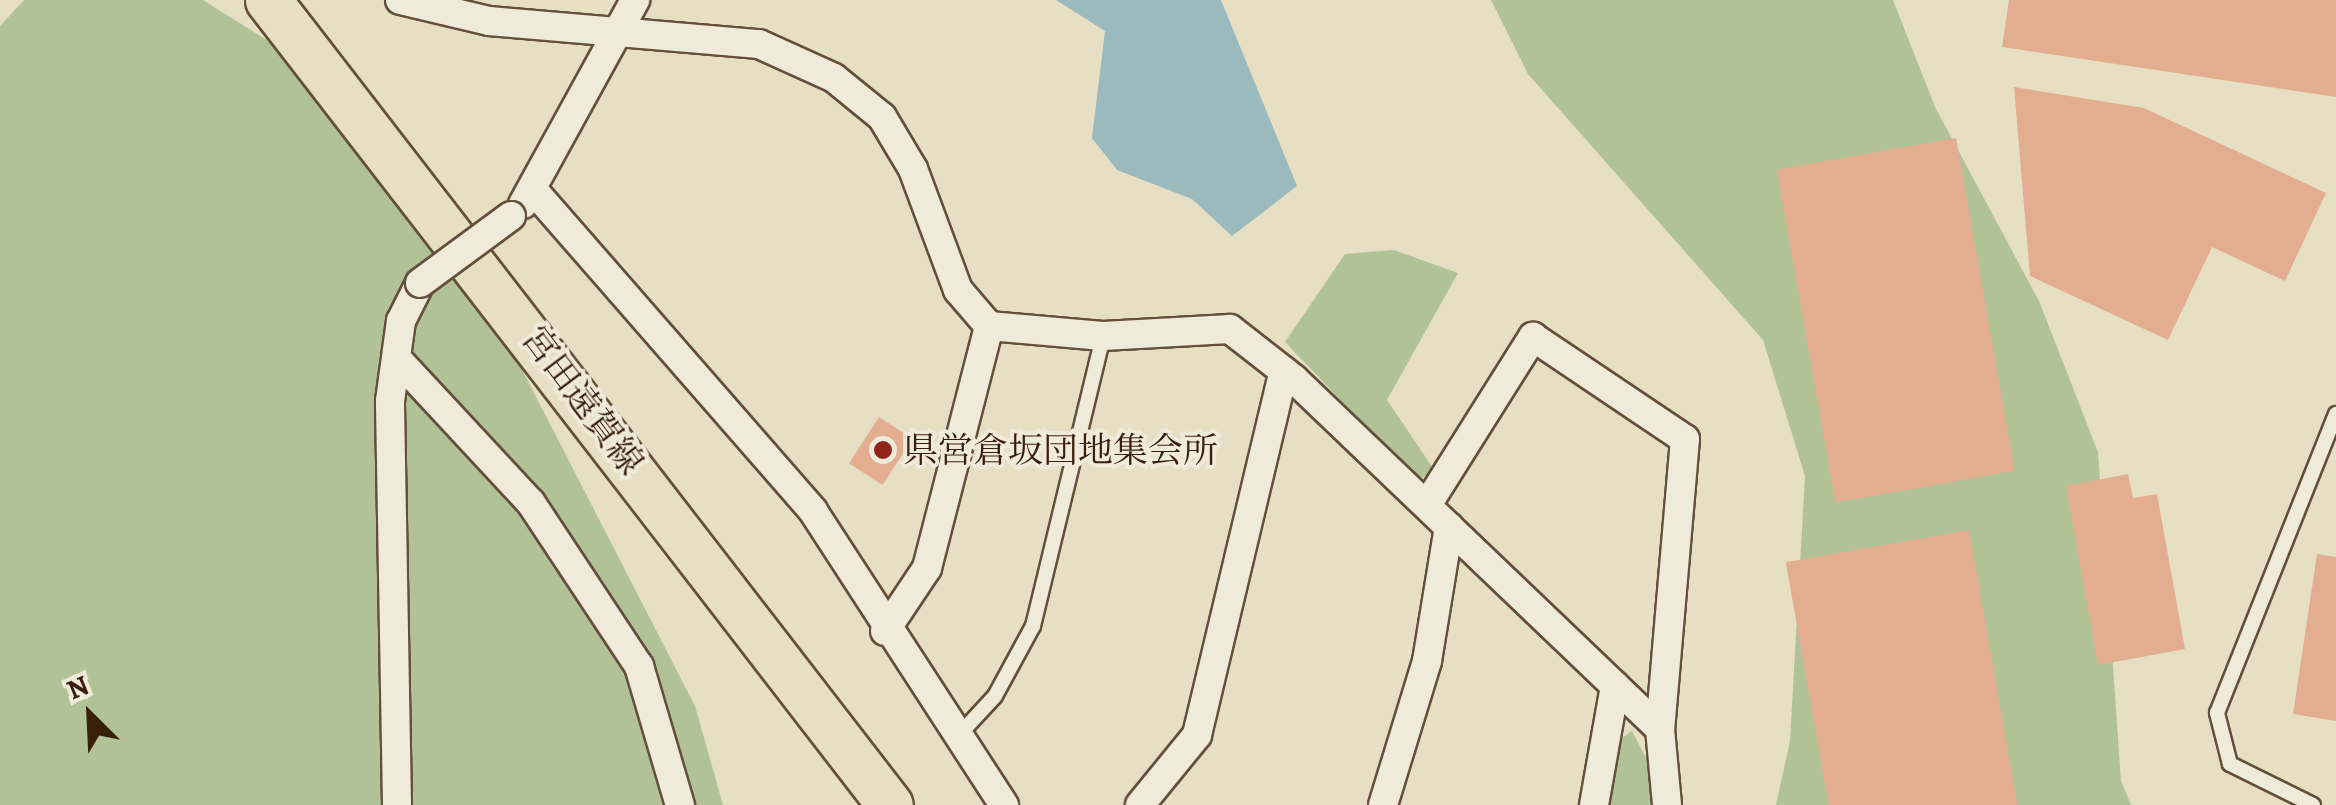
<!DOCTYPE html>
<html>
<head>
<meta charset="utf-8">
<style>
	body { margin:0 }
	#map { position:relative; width:2336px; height:805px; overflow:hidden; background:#e6dfc4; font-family:Alegreya,"Noto Serif JP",serif }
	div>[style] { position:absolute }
	.green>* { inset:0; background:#b1c297 }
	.water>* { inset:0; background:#9ababd }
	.building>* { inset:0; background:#e3ae90; transform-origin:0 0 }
	.roads { filter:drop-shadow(2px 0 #644f3a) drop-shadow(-2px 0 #644f3a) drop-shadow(0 2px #644f3a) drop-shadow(0 -2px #644f3a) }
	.service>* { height:14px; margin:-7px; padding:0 7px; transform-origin:7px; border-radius:7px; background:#efead9 }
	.minor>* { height:28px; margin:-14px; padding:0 14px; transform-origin:14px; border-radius:14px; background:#efead9 }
	.primary>* { height:45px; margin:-22.5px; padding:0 22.5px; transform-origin:22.5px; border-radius:22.5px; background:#e6dfc4 }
	.bridges { filter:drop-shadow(2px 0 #644f3a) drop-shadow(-2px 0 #644f3a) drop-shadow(0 2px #644f3a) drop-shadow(0 -2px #644f3a) }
	.minor-bridge>* { height:28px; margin:-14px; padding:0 14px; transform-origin:14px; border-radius:14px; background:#efead9 }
	.dots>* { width:28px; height:28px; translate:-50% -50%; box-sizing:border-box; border:5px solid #efead9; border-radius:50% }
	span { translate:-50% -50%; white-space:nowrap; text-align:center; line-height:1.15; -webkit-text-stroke:8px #efead9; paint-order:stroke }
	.street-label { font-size:35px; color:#381f0c }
	.poi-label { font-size:35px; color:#381f0c }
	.left { translate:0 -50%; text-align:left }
	.north { position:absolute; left:40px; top:665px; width:100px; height:100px; -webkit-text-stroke:8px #efead9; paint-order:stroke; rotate:336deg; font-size:28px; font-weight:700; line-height:40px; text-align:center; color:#381f0c }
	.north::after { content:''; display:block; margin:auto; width:35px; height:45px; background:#381f0c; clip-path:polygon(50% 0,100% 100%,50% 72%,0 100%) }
</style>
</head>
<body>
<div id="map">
	<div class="green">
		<i style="clip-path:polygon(24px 0,203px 0,313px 69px,460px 249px,695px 706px,723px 805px,0 805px,0 26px)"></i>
		<i style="clip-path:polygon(1491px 0,1893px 0,1935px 107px,2039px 301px,2098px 452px,2121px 781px,2131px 805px,1776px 805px,1790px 741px,1805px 476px,1763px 340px,1528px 74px)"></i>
		<i style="clip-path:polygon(1394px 250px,1458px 273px,1387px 400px,1435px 471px,1417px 480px,1285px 342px,1345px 254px)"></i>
		<i style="clip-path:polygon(1632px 731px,1652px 769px,1655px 805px,1601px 805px,1615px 743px)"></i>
	</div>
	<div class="water">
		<i style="clip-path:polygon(1056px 0,1221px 0,1297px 186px,1232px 236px,1192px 199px,1117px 170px,1092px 138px,1105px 31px)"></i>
	</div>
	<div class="building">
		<i style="clip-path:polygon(2009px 0,2336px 0,2336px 97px,2002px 47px)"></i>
		<i style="clip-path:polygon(2014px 87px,2144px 108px,2326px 193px,2285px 281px,2212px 247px,2168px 340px,2030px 276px)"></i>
		<i style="left:1956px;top:138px;width:338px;height:182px;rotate:80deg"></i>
		<i style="left:879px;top:417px;width:40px;height:55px;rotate:33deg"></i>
		<i style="clip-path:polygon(2128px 474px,2133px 498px,2157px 494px,2185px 649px,2098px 665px,2066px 486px)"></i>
		<i style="left:1969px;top:530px;width:279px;height:186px;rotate:80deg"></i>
		<i style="clip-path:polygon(2317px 554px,2336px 557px,2336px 721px,2293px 714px)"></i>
	</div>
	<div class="roads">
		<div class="service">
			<i style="left:958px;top:736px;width:54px;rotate:-47.2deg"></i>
			<i style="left:995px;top:696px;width:80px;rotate:-61.5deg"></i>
			<i style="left:1033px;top:626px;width:298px;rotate:-76.4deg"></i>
			<i style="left:2313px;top:805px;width:93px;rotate:-153.7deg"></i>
			<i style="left:2230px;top:764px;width:53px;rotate:-104.3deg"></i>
			<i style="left:2217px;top:713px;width:322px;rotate:-68.3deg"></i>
		</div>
		<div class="minor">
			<i style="left:400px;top:0;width:91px;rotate:13.3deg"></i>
			<i style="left:489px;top:21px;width:271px;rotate:4.9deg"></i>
			<i style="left:759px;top:44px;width:82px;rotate:24.4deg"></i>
			<i style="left:834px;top:78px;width:62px;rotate:39.1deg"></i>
			<i style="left:882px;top:117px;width:61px;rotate:59.2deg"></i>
			<i style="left:913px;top:169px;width:129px;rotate:69.6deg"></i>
			<i style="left:958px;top:290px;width:48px;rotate:49.3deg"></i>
			<i style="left:989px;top:326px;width:114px;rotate:5deg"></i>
			<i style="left:1103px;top:336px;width:127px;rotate:-3.2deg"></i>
			<i style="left:1230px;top:329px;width:81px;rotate:38deg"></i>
			<i style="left:1294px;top:379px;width:506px;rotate:43.72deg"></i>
			<i style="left:1660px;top:729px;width:76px;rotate:84.7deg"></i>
			<i style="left:535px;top:192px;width:423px;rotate:48.9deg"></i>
			<i style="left:813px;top:511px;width:351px;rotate:57deg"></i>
			<i style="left:523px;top:204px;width:233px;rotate:-61.2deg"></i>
			<i style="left:401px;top:363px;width:191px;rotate:47.1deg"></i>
			<i style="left:531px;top:503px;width:196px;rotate:56.5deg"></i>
			<i style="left:639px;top:666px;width:145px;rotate:73.6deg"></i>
			<i style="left:1427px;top:505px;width:199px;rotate:-57.8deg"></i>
			<i style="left:1533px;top:337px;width:183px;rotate:33.9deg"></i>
			<i style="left:1685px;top:439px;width:291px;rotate:94.9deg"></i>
			<i style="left:885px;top:631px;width:76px;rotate:-56.3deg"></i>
			<i style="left:927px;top:568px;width:250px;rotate:-75.6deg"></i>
			<i style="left:397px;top:805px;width:404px;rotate:-91deg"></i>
			<i style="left:390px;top:401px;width:81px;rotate:-82.2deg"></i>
			<i style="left:401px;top:321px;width:42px;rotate:-63.4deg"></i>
			<i style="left:1140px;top:805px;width:90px;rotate:-50.8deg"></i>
			<i style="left:1197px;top:735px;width:374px;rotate:-76.6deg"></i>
			<i style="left:1383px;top:805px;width:151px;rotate:-73deg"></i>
			<i style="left:1427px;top:661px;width:136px;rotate:-80.7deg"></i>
			<i style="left:1594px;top:805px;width:121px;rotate:-80deg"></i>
		</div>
		<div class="primary">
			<i style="left:268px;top:0;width:1017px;rotate:52.31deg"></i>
		</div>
	</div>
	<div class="bridges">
		<div class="minor-bridge">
			<i style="left:420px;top:283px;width:113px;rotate:-36.4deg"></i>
		</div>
	</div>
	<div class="dots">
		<i style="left:883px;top:450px;background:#8f2418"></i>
	</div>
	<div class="street-label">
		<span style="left:583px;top:400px;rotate:53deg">宮田遠賀線</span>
	</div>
	<div class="poi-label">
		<span class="left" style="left:903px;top:450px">県営倉坂団地集会所</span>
	</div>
	<div class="north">N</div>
</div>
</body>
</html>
